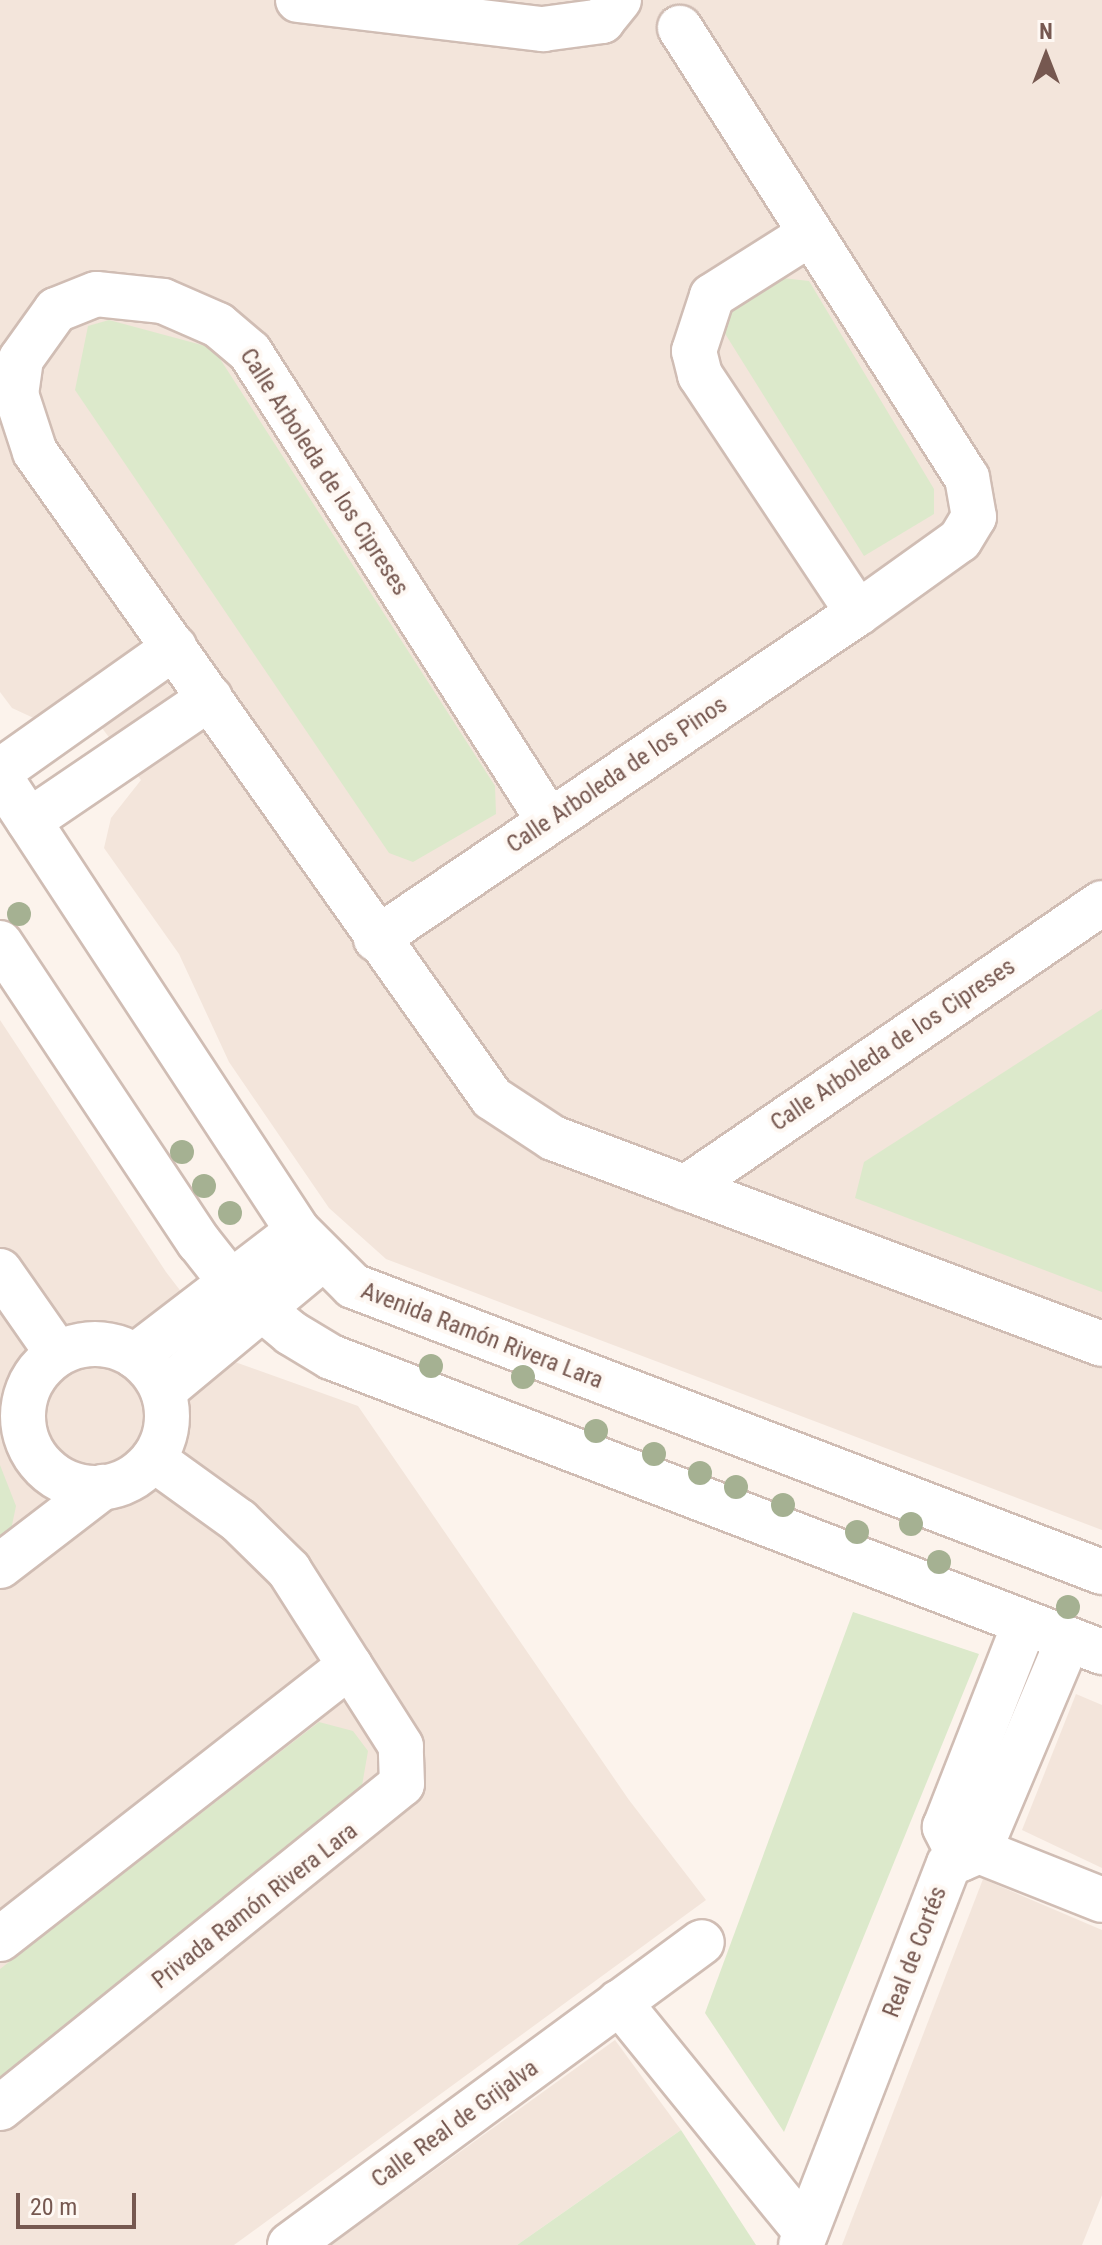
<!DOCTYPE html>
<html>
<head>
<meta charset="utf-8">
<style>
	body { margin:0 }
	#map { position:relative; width:1102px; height:2245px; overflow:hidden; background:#fcf3ec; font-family:"Roboto Condensed",sans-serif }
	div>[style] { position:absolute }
	.residential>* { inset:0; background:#f3e5db }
	.green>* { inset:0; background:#dce9cb }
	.roads { filter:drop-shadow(2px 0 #d0bdb4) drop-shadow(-2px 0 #d0bdb4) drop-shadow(0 2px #d0bdb4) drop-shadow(0 -2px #d0bdb4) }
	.minor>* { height:44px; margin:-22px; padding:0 22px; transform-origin:22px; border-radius:22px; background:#fff }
	.minor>.ring { margin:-22px; padding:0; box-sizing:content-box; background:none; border:44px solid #fff; border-radius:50% }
	.tertiary>* { height:44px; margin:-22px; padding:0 22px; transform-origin:22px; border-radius:22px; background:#fff }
	.trees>* { width:24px; height:24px; margin:-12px; border-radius:50%; background:#a5b192 }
	span { translate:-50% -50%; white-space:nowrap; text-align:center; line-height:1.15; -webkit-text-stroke:8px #fef8f3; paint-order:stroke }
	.street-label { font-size:24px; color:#765850 }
	.north { position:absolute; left:1006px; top:16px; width:80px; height:80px; -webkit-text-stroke:6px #fef8f3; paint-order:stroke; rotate:0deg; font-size:22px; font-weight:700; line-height:32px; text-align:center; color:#765850 }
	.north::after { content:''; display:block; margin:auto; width:28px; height:36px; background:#765850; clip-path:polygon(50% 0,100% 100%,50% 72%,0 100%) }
	.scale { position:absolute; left:16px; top:2193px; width:120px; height:36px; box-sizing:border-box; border:4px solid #765850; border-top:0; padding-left:10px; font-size:24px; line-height:28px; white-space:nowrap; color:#765850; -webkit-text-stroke:6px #fef8f3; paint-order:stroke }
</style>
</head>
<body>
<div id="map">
	<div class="residential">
		<i style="clip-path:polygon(0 0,1102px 0,1102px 1530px,386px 1259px,329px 1208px,229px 1062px,179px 954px,104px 848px,111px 818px,141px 780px,78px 696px,40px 721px,12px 708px,0 692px)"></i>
		<i style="clip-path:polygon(0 1020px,166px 1272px,235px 1362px,358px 1406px,629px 1800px,706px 1900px,234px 2245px,0 2245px)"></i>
		<i style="clip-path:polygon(1076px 1694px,1102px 1705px,1102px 1868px,1022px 1830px)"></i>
		<i style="clip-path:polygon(983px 1879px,1102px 1930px,1102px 2195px,1082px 2245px,842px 2245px)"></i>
		<i style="clip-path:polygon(615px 2040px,681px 2130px,517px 2245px,331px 2245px)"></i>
	</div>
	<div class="green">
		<i style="clip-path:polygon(782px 278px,809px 281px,934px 489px,934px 514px,864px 556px,724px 332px,730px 308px)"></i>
		<i style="clip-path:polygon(109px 320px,213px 348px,495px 786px,496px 814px,413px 862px,389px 853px,75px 390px,88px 326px)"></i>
		<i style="clip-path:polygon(1102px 1009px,1102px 1292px,855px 1198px,864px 1162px)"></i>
		<i style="clip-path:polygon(0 1465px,16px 1506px,11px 1530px,0 1539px)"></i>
		<i style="clip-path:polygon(853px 1612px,979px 1654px,784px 2132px,705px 2013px)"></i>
		<i style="clip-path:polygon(319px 1722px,353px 1731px,368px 1751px,359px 1803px,0 2077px,0 1969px)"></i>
		<i style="clip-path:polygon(681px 2130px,756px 2245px,517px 2245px)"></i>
	</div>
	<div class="roads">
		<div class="minor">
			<i style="left:298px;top:0;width:247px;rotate:6.8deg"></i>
			<i style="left:543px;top:29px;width:60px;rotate:-7.7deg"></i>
			<i style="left:602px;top:21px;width:27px;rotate:-51deg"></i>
			<i style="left:810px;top:234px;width:116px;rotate:147.7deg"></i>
			<i style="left:712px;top:296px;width:58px;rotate:108.1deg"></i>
			<i style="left:694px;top:351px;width:25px;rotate:76deg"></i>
			<i style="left:700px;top:375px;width:286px;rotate:56.4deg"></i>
			<i style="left:0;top:771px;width:214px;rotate:-35.3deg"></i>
			<i style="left:29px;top:821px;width:219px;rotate:-34.2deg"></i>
			<i style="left:549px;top:821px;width:556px;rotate:-122.52deg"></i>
			<i style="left:250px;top:352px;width:42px;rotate:-139.8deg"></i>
			<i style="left:218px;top:325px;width:60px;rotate:-156.4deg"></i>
			<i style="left:163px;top:301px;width:67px;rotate:-174deg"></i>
			<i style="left:96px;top:294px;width:43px;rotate:158.2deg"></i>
			<i style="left:56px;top:310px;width:60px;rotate:125.5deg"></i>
			<i style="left:21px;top:359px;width:35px;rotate:98deg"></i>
			<i style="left:16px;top:394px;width:61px;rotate:71.9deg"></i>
			<i style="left:35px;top:452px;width:791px;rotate:54.72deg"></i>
			<i style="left:492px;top:1098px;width:73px;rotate:33.3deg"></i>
			<i style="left:553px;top:1138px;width:586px;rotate:20.57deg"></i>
			<i style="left:376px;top:939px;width:582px;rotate:-34.07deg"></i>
			<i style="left:858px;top:613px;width:125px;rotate:-35.6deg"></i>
			<i style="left:960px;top:540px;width:27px;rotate:-59deg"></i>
			<i style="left:974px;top:517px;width:40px;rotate:-100deg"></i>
			<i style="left:967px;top:478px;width:534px;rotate:-122.53deg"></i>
			<i style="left:685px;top:1188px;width:505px;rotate:-34.35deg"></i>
			<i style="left:0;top:1271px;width:101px;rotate:55.1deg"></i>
			<i class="ring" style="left:23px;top:1344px;width:100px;height:100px"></i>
			<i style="left:135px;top:1356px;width:205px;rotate:-37.5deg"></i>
			<i style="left:163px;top:1391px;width:207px;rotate:-39.7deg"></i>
			<i style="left:0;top:1566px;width:130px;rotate:-37.5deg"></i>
			<i style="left:979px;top:1851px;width:229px;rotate:-67.1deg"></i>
			<i style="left:961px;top:1859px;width:36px;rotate:-117deg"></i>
			<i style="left:945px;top:1827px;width:219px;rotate:-68.6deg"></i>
			<i style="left:0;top:1939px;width:444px;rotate:-38deg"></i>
			<i style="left:619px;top:2002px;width:296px;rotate:50.9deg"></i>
			<i style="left:0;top:2108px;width:516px;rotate:-38.87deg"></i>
			<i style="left:402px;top:1784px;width:38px;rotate:-92deg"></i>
			<i style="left:401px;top:1746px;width:209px;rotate:-122.5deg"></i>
			<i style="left:289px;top:1570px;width:70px;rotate:-135.6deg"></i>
			<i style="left:239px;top:1521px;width:106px;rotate:-144.2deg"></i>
			<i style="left:290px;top:2245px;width:511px;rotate:-36.33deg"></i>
			<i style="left:801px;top:2245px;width:409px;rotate:-68.8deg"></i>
			<i style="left:949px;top:1864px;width:33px;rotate:-23deg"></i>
			<i style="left:979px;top:1851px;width:132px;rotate:21.7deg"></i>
		</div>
		<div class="tertiary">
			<i style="left:0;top:777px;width:543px;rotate:56.72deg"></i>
			<i style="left:298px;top:1231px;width:78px;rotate:45deg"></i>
			<i style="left:353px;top:1286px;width:802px;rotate:20.9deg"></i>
			<i style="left:0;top:943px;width:359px;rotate:56.4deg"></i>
			<i style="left:199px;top:1242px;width:53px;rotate:51.8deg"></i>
			<i style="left:232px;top:1284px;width:77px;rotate:39.7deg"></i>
			<i style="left:291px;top:1333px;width:47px;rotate:31deg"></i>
			<i style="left:331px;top:1357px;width:826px;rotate:20.94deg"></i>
		</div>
	</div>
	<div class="trees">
		<i style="left:19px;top:914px"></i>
		<i style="left:182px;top:1152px"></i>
		<i style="left:204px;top:1186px"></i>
		<i style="left:230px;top:1213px"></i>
		<i style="left:431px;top:1366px"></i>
		<i style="left:523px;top:1377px"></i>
		<i style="left:596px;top:1431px"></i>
		<i style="left:654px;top:1454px"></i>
		<i style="left:700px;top:1473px"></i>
		<i style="left:736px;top:1487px"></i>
		<i style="left:783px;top:1505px"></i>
		<i style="left:911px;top:1524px"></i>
		<i style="left:857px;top:1532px"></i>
		<i style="left:939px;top:1562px"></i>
		<i style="left:1068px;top:1607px"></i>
	</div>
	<div class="street-label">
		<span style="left:324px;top:472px;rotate:57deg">Calle Arboleda de los Cipreses</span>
		<span style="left:617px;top:775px;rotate:-34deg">Calle Arboleda de los Pinos</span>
		<span style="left:893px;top:1045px;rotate:-34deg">Calle Arboleda de los Cipreses</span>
		<span style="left:482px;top:1336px;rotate:21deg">Avenida Ramón Rivera Lara</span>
		<span style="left:255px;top:1906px;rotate:-38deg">Privada Ramón Rivera Lara</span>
		<span style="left:915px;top:1952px;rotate:-69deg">Real de Cortés</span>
		<span style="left:455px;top:2124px;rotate:-36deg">Calle Real de Grijalva</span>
	</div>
	<div class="north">N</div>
	<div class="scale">20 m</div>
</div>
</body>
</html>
